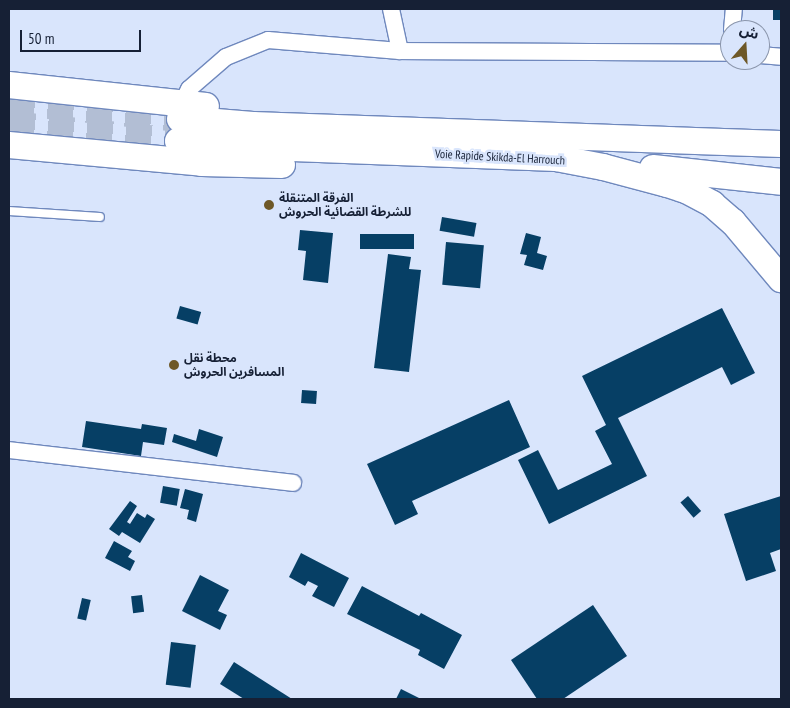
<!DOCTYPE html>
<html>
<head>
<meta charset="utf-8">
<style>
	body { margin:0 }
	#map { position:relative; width:790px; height:708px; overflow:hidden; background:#d9e5fc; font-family:"PT Sans Narrow","Noto Sans Arabic",sans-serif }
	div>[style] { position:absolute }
	.building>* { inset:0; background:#063f65; transform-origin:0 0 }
	.trunk-tunnel>* { height:26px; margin-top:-13px; transform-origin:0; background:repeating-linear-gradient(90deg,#b2bed4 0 26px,transparent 0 39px) }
	.roads { filter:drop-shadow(1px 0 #6f88bd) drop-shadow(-1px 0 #6f88bd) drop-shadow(0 1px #6f88bd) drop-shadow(0 -1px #6f88bd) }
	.service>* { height:8px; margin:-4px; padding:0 4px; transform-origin:4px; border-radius:4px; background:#fff }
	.minor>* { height:16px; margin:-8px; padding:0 8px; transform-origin:8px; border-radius:8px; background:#fff }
	.trunk>* { height:26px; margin:-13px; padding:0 13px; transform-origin:13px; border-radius:13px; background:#fff }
	.dots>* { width:14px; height:14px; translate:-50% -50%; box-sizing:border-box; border:2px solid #d9e5fc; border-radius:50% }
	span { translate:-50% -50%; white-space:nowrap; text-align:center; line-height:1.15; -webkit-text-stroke:5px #d9e5fc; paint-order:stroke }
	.street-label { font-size:12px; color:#162035 }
	.poi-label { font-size:12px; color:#162035; font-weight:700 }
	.left { translate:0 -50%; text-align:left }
	.frame { position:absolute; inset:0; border:10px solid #162035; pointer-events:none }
	.north { position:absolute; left:720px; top:20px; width:50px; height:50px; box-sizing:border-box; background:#d9e5fc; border:1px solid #8b96ac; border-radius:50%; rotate:19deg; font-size:14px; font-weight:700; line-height:20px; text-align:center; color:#162035 }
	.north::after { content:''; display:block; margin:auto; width:18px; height:22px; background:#6e5827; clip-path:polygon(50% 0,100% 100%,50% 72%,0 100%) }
	.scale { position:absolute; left:20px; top:30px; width:121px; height:22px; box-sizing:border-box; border:2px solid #162035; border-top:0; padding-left:6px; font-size:15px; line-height:18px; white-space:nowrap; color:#162035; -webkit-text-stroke:4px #d9e5fc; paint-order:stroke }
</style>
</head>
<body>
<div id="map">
	<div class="building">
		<i style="left:773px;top:9px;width:8px;height:11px"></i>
		<i style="left:442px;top:217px;width:35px;height:14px;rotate:10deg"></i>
		<i style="clip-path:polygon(300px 230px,333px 233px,328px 283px,303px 280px,306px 251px,298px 250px)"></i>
		<i style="clip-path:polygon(526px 233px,541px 237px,537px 253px,547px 256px,543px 270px,524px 265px,527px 255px,520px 254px)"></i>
		<i style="left:414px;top:234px;width:15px;height:54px;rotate:90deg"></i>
		<i style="left:446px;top:242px;width:38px;height:43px;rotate:5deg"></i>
		<i style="clip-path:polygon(388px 254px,411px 257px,409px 269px,421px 270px,409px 372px,374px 368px)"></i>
		<i style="left:180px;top:306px;width:22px;height:13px;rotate:16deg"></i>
		<i style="clip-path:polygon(722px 308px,755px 373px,731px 385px,722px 367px,618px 418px,647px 476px,549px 524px,518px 460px,538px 450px,558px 490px,612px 464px,595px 431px,606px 425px,582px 376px)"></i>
		<i style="left:302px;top:390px;width:15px;height:13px;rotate:4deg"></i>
		<i style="clip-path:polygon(509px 400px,530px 447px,412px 501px,418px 514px,395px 525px,367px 464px)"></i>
		<i style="clip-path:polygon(86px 421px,141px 429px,142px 424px,167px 428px,164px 445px,143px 442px,141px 456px,82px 447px)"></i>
		<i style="clip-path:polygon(199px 429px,223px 437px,217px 457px,172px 442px,174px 434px,196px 441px)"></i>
		<i style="left:163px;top:486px;width:17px;height:17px;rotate:10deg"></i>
		<i style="clip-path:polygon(185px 489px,203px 494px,196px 522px,187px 519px,189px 510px,180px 508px)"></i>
		<i style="left:688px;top:496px;width:20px;height:10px;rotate:49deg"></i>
		<i style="clip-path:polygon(781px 496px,781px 549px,770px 553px,776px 571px,746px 581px,724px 514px)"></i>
		<i style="clip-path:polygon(130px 501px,137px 506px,127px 522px,130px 524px,137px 513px,145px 518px,147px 514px,155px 519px,140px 543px,122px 532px,119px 536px,109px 529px)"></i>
		<i style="clip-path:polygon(114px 541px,132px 551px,128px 557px,135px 561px,130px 571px,105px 558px)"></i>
		<i style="clip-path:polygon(301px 553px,349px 578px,334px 607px,312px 596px,318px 586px,308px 581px,305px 586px,289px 577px)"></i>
		<i style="clip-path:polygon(200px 575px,229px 590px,218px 611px,227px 615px,220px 630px,182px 611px)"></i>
		<i style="clip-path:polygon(362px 586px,419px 616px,421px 613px,462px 635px,444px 669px,418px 655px,420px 650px,347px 614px)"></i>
		<i style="left:142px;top:595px;width:17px;height:11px;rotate:83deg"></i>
		<i style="left:82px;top:598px;width:9px;height:21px;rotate:13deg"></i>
		<i style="clip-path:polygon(593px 605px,627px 656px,563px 699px,537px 699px,511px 660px)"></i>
		<i style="left:171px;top:642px;width:25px;height:43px;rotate:7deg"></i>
		<i style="clip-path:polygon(234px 662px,292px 699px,244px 699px,220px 684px)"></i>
		<i style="clip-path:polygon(401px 689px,421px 699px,396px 699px)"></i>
	</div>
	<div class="trunk-tunnel">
		<i style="left:9px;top:102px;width:172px;rotate:5.7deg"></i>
		<i style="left:9px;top:124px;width:170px;rotate:5.7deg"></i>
	</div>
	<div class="roads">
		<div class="service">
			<i style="left:9px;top:211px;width:91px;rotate:3.8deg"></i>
		</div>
		<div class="minor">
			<i style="left:391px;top:9px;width:43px;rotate:77.9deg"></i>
			<i style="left:732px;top:30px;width:21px;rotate:-85deg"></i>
			<i style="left:760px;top:55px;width:21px;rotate:5deg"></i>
			<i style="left:182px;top:103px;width:16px;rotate:-63deg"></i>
			<i style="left:189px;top:89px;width:49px;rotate:-40.9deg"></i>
			<i style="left:226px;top:57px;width:45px;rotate:-22deg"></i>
			<i style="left:268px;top:40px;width:132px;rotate:4.8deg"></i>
			<i style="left:400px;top:51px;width:330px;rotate:0.3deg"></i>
			<i style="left:9px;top:450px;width:286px;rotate:6.6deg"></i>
		</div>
		<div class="trunk">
			<i style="left:9px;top:85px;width:198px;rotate:6.1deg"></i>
			<i style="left:180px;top:119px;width:73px;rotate:4.7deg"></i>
			<i style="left:253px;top:125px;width:528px;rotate:2.06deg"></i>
			<i style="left:178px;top:141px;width:88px;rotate:3.9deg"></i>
			<i style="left:266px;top:147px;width:290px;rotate:2.2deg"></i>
			<i style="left:556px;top:158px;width:48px;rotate:10.8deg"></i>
			<i style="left:603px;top:167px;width:66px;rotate:14.9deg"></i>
			<i style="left:667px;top:184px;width:20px;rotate:18deg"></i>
			<i style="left:686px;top:190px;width:30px;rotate:28deg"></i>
			<i style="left:712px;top:204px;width:28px;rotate:41deg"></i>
			<i style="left:733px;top:222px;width:75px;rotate:49.9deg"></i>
			<i style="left:9px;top:145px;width:194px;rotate:5.3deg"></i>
			<i style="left:202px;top:163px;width:80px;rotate:1.4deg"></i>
			<i style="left:653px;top:168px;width:129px;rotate:6.2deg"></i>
		</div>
	</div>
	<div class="dots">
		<i style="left:269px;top:205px;background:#6e5827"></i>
		<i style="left:174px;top:365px;background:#6e5827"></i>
	</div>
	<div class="street-label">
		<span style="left:500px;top:157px;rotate:3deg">Voie Rapide Skikda-El Harrouch</span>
	</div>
	<div class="poi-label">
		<span class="left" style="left:279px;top:205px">الفرقة المتنقلة<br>للشرطة القضائية الحروش</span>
		<span class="left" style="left:184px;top:365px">محطة نقل<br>المسافرين الحروش</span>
	</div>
	<div class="frame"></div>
	<div class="north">ش</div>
	<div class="scale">50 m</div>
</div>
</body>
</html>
